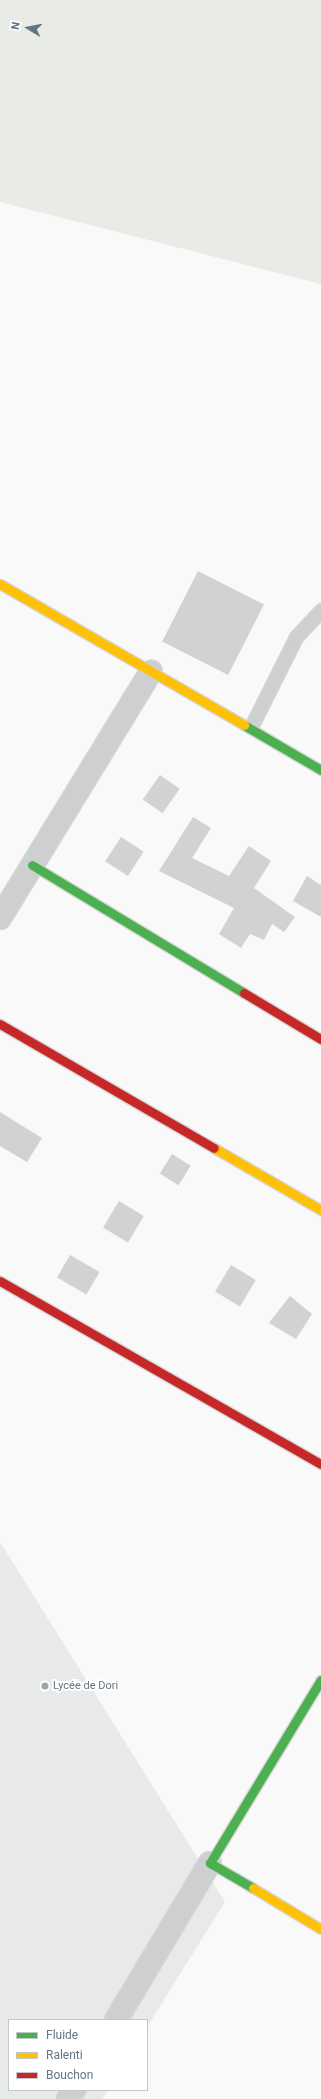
<!DOCTYPE html>
<html>
<head>
<meta charset="utf-8">
<style>
	body { margin:0 }
	#map { position:relative; width:321px; height:2099px; overflow:hidden; background:#f9f9f9; font-family:Roboto,sans-serif }
	div>[style] { position:absolute }
	.built>* { inset:0; background:#e8e9e9 }
	.green>* { inset:0; background:#e8ebe6 }
	.building>* { inset:0; background:#d0d2d3; transform-origin:0 0 }
	.roads { filter:drop-shadow(1px 0 #d5d6d7) drop-shadow(-1px 0 #d5d6d7) drop-shadow(0 1px #d5d6d7) drop-shadow(0 -1px #d5d6d7) }
	.lane>* { height:13px; margin:-6.5px; padding:0 6.5px; transform-origin:6.5px; border-radius:6.5px; background:#cecfd0 }
	.street>* { height:22px; margin:-11px; padding:0 11px; transform-origin:11px; border-radius:11px; background:#cecfd0 }
	.fast>* { height:9px; margin:-4.5px; padding:0 4.5px; transform-origin:4.5px; border-radius:4.5px; background:#4caf50 }
	.slow>* { height:9px; margin:-4.5px; padding:0 4.5px; transform-origin:4.5px; border-radius:4.5px; background:#ffc107 }
	.jam>* { height:9px; margin:-4.5px; padding:0 4.5px; transform-origin:4.5px; border-radius:4.5px; background:#c62828 }
	.dots>* { width:11px; height:11px; translate:-50% -50%; box-sizing:border-box; border:2px solid #fff; border-radius:50% }
	span { translate:-50% -50%; white-space:nowrap; text-align:center; line-height:1.15; -webkit-text-stroke:4px #fff; paint-order:stroke }
	.poi-label { font-size:11px; color:#657683 }
	.left { translate:0 -50%; text-align:left }
	.legend { position:absolute; left:8px; top:2019px; width:140px; height:72px; box-sizing:border-box; background:#fff; border:1px solid #c1c8cd; margin:0; padding:5px 7px; list-style:none; font-size:12px; color:#657683 }
	.legend li { display:flex; align-items:center; gap:8px; height:20px }
	.legend b { width:20px; border:1px solid #c1c8cd }
	.north { position:absolute; left:8px; top:8px; width:40px; height:40px; -webkit-text-stroke:3px #fff; paint-order:stroke; rotate:280deg; font-size:11px; font-weight:700; line-height:16px; text-align:center; color:#657683 }
	.north::after { content:''; display:block; margin:auto; width:14px; height:18px; background:#657683; clip-path:polygon(50% 0,100% 100%,50% 72%,0 100%) }
</style>
</head>
<body>
<div id="map">
	<div class="built">
		<i style="clip-path:polygon(0 1542px,225px 1902px,147px 2027px,147px 2020px,9px 2020px,9px 2090px,108px 2090px,102px 2099px,0 2099px)"></i>
	</div>
	<div class="green">
		<i style="clip-path:polygon(0 0,321px 0,321px 284px,0 202px)"></i>
	</div>
	<div class="building">
		<i style="left:198px;top:571px;width:74px;height:79px;rotate:27deg"></i>
		<i style="left:160px;top:775px;width:24px;height:30px;rotate:35deg"></i>
		<i style="clip-path:polygon(193px 817px,211px 828px,192px 858px,229px 876px,249px 846px,271px 861px,254px 888px,295px 917px,284px 932px,272px 924px,264px 940px,250px 934px,241px 948px,219px 934px,234px 908px,159px 871px)"></i>
		<i style="left:121px;top:837px;width:27px;height:29px;rotate:33deg"></i>
		<i style="clip-path:polygon(307px 876px,321px 885px,321px 917px,293px 901px)"></i>
		<i style="clip-path:polygon(0 1112px,42px 1138px,27px 1162px,0 1146px)"></i>
		<i style="left:172px;top:1154px;width:22px;height:23px;rotate:32deg"></i>
		<i style="left:119px;top:1201px;width:29px;height:31px;rotate:31deg"></i>
		<i style="left:70px;top:1255px;width:34px;height:26px;rotate:30deg"></i>
		<i style="left:231px;top:1265px;width:29px;height:31px;rotate:31deg"></i>
		<i style="clip-path:polygon(290px 1296px,312px 1314px,296px 1339px,269px 1323px)"></i>
	</div>
	<div class="roads">
		<div class="lane">
			<i style="left:251px;top:727px;width:101px;rotate:-63.4deg"></i>
			<i style="left:296px;top:637px;width:37px;rotate:-47deg"></i>
		</div>
		<div class="street">
			<i style="left:0;top:918px;width:289px;rotate:-58.5deg"></i>
			<i style="left:116px;top:2020px;width:183px;rotate:-59.1deg"></i>
			<i style="left:68px;top:2099px;width:11px;rotate:-56deg"></i>
		</div>
		<div class="fast">
			<i style="left:244px;top:725px;width:89px;rotate:30.3deg"></i>
			<i style="left:32px;top:865px;width:248px;rotate:31.1deg"></i>
			<i style="left:253px;top:1888px;width:50px;rotate:-149.8deg"></i>
			<i style="left:210px;top:1863px;width:214px;rotate:-58.8deg"></i>
		</div>
		<div class="slow">
			<i style="left:0;top:584px;width:282px;rotate:30deg"></i>
			<i style="left:214px;top:1148px;width:124px;rotate:30.1deg"></i>
			<i style="left:253px;top:1888px;width:79px;rotate:31.1deg"></i>
		</div>
		<div class="jam">
			<i style="left:244px;top:993px;width:90px;rotate:30.9deg"></i>
			<i style="left:0;top:1024px;width:247px;rotate:30.1deg"></i>
			<i style="left:0;top:1281px;width:369px;rotate:29.7deg"></i>
		</div>
	</div>
	<div class="dots">
		<i style="left:45px;top:1686px;background:#99a4ac"></i>
	</div>
	<div class="poi-label">
		<span class="left" style="left:53px;top:1686px">Lycée de Dori</span>
	</div>
	<ul class="legend">
	<li><b style="height:5px;background:#4caf50"></b>Fluide</li>
	<li><b style="height:5px;background:#ffc107"></b>Ralenti</li>
	<li><b style="height:5px;background:#c62828"></b>Bouchon</li>
	</ul>
	<div class="north">N</div>
</div>
</body>
</html>
